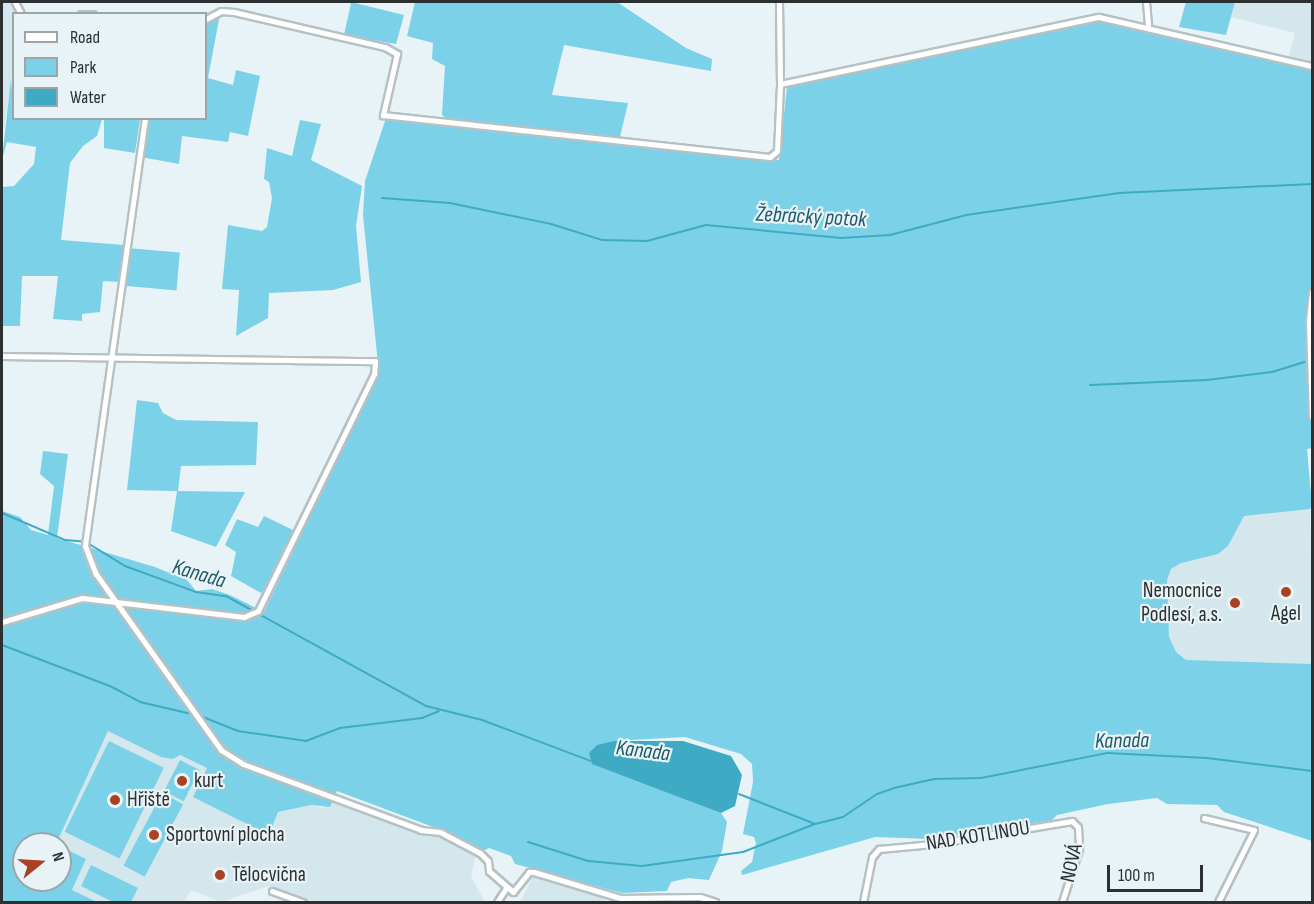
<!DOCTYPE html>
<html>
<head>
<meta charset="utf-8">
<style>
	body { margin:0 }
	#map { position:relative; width:1314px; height:904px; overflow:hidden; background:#e8f3f7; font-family:"Sofia Sans Condensed",sans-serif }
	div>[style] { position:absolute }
	.built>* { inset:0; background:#d4e7ed; transform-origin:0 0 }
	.green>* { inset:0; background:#7bd1e8; transform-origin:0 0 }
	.water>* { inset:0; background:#3faac4 }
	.stream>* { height:2px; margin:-1px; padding:0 1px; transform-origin:1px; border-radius:1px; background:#3faac4 }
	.roads { filter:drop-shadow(2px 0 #b6c1c4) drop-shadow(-2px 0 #b6c1c4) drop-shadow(0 2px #b6c1c4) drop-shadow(0 -2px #b6c1c4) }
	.minor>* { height:5px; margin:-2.5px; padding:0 2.5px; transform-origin:2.5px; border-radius:2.5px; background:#fff }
	.dots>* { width:16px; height:16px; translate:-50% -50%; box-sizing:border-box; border:3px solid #e8f3f7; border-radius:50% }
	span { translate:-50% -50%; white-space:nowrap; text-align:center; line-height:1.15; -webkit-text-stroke:4.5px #e8f3f7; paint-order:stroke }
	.poi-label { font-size:21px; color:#2c3031 }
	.right { translate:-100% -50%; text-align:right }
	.left { translate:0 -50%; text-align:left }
	.street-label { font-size:21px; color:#2c3031 }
	.water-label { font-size:22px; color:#205a68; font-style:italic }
	.frame { position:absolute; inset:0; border:3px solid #2c3031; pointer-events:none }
	.legend { position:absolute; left:12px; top:12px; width:195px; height:108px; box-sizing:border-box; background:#e8f3f7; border:2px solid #9da5a8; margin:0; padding:8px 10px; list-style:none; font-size:18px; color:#2c3031 }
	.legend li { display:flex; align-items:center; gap:12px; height:30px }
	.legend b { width:30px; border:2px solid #9da5a8 }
	.north { position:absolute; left:12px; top:832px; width:60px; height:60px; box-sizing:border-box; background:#e8f3f7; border:2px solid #9da5a8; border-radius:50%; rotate:72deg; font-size:16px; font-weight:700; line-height:24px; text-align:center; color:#2c3031 }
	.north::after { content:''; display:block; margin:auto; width:21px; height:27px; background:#a94122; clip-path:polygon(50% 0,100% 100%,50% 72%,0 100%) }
	.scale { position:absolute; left:1107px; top:865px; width:96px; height:27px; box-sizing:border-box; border:3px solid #2c3031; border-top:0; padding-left:8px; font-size:18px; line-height:21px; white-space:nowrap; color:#2c3031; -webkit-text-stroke:4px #e8f3f7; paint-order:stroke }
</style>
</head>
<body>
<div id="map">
	<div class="built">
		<i style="clip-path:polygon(2px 2px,13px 2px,17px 13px,14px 14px,13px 68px,3px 134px)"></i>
		<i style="clip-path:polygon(1235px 2px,1312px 2px,1312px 62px,1289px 56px,1295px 33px,1231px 17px)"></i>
		<i style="left:1310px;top:509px;width:155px;height:161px;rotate:89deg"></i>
		<i style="clip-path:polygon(108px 730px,161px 757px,180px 755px,207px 768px,269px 835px,278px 812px,311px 805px,322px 808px,334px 797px,429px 836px,440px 835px,476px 854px,471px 876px,485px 902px,314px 902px,269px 886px,221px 902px,191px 890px,184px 902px,97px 902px,72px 890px,86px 859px,54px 843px)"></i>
		<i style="clip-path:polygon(534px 875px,603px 897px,605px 902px,520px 902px)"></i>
	</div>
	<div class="green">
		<i style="clip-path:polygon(346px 2px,351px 2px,404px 15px,396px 44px,344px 35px,351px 3px)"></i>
		<i style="clip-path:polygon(415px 2px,617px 2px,686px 48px,712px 59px,711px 71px,564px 45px,552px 95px,628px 103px,620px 137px,446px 118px,442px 115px,445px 66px,432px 59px,433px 43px,407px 36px)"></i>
		<i style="clip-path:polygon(1186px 2px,1235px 2px,1226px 35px,1179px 27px)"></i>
		<i style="clip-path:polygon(220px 14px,208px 78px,233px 85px,236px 70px,260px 76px,248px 136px,230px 132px,228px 142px,182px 136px,179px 164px,141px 157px,149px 119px,206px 118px,206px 22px)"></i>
		<i style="clip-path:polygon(1099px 21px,1177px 35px,1312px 69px,1312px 448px,1307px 449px,1312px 505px,1310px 509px,1244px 516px,1228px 546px,1218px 554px,1181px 563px,1171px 569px,1167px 580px,1169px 637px,1176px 652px,1186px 660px,1312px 664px,1312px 841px,1224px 812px,1217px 805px,1167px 804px,1157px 798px,1108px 804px,1057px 815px,1052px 820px,931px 839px,875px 837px,742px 875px,741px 871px,752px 862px,756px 843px,754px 837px,743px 834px,753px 782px,752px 764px,741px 754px,685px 737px,614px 741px,647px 784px,721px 813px,727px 822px,722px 851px,709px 880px,688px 878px,671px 882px,667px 891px,622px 893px,515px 864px,511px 856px,503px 853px,489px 848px,483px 851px,441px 830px,337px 791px,330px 807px,311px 805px,278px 812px,269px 835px,193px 797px,207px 768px,180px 755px,173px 759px,161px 757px,108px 731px,56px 844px,24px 844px,24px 880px,60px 880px,60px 846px,86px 859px,72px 890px,97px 902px,2px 902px,2px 511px,20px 517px,31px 530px,48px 535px,54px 486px,40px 474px,43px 451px,68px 454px,57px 538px,155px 567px,187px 580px,196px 591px,212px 589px,230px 595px,264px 612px,379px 374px,363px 215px,365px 181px,386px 118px,779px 160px,787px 87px)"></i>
		<i style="clip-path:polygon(11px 78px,14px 118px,102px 119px,97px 136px,83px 146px,70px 163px,61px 240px,124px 245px,119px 282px,103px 281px,100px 312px,82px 314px,82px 321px,53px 319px,58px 276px,22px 276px,20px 326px,2px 326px,2px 187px,14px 186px,34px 164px,36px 147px,7px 142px,2px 159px)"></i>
		<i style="clip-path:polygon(104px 119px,140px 119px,135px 153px,104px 148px)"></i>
		<i style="clip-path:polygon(300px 120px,321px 124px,311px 160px,362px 186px,356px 226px,361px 282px,333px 290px,269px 293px,268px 318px,236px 336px,239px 290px,222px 289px,228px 225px,262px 231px,267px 227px,272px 198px,269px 182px,264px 179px,267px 148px,292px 156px)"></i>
		<i style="left:128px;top:248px;width:52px;height:38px;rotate:5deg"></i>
		<i style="clip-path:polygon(137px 400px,158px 403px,163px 413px,176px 420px,258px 422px,256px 465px,181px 466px,178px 491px,245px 492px,216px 547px,171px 531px,177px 491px,127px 490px)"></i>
		<i style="clip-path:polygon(264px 516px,293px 530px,266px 589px,261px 593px,231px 576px,236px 552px,225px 545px,237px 519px,258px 527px)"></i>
		<i style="left:109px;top:741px;width:61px;height:101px;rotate:26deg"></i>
		<i style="left:180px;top:760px;width:22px;height:35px;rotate:27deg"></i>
		<i style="left:162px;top:793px;width:24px;height:82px;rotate:28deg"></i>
		<i style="clip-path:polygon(91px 865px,138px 888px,131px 902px,113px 902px,81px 886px)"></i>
	</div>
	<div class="water">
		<i style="clip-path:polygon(614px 741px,683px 741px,731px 756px,742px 775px,735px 806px,721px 813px,592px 764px,589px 753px,597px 745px)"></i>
	</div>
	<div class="stream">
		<i style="left:382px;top:198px;width:68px;rotate:4.2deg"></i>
		<i style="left:450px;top:203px;width:103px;rotate:11.7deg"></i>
		<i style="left:551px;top:224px;width:53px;rotate:17.4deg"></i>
		<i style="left:602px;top:240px;width:45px;rotate:1.3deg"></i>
		<i style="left:647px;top:241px;width:61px;rotate:-15.2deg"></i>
		<i style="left:706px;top:225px;width:136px;rotate:5.5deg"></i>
		<i style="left:841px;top:238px;width:49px;rotate:-3.5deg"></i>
		<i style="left:890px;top:235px;width:79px;rotate:-14.7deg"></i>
		<i style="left:966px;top:215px;width:155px;rotate:-8.2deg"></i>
		<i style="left:1119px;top:193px;width:193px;rotate:-2.7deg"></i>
		<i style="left:1090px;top:385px;width:117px;rotate:-2.4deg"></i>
		<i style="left:1207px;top:380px;width:65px;rotate:-7deg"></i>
		<i style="left:1272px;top:372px;width:34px;rotate:-17deg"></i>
		<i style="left:2px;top:513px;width:69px;rotate:23.2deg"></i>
		<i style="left:65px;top:540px;width:21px;rotate:5deg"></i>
		<i style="left:86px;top:542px;width:46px;rotate:31.6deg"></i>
		<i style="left:125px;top:566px;width:76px;rotate:20.1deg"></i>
		<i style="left:196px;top:592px;width:30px;rotate:8deg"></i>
		<i style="left:226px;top:596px;width:228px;rotate:28.8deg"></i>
		<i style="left:426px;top:706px;width:58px;rotate:14deg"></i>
		<i style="left:482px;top:720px;width:116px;rotate:20.6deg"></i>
		<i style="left:2px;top:645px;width:116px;rotate:20.8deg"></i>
		<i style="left:110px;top:686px;width:34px;rotate:28deg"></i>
		<i style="left:140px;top:702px;width:53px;rotate:13deg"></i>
		<i style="left:198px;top:715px;width:43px;rotate:21.8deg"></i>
		<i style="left:238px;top:731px;width:69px;rotate:8.4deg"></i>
		<i style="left:306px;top:741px;width:36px;rotate:-21deg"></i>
		<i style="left:340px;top:728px;width:83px;rotate:-7deg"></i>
		<i style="left:422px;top:718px;width:18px;rotate:-22deg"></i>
		<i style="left:739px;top:794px;width:82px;rotate:21.5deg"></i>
		<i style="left:815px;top:824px;width:29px;rotate:-14deg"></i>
		<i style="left:843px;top:817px;width:41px;rotate:-34.1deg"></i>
		<i style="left:877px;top:794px;width:18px;rotate:-19deg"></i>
		<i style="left:894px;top:788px;width:41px;rotate:-12.7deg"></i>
		<i style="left:934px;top:779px;width:47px;rotate:-1.2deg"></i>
		<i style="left:981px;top:778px;width:128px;rotate:-11.2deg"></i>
		<i style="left:1107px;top:753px;width:100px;rotate:2.9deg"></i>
		<i style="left:1207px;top:758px;width:106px;rotate:7.1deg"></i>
		<i style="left:528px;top:842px;width:63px;rotate:17.6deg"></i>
		<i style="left:588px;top:861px;width:54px;rotate:5.3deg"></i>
		<i style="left:642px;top:866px;width:102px;rotate:-7.9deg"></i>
		<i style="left:743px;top:852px;width:77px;rotate:-21.3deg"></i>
	</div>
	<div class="roads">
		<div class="minor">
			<i style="left:15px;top:2px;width:13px;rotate:63deg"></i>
			<i style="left:779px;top:2px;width:82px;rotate:89.3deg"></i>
			<i style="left:1146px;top:2px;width:23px;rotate:85deg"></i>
			<i style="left:81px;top:14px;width:12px"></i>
			<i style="left:206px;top:19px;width:17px;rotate:-28deg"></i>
			<i style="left:221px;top:11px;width:13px;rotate:4deg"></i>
			<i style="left:234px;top:12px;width:155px;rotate:13.1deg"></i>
			<i style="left:385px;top:47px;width:14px;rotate:30deg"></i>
			<i style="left:397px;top:54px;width:63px;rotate:102.9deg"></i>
			<i style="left:383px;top:115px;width:389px;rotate:6.2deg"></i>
			<i style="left:770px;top:157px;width:9px;rotate:-41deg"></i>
			<i style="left:777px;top:151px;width:67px;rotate:-87.4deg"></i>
			<i style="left:780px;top:84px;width:326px;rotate:-11.9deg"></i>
			<i style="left:1099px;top:17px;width:219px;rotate:13deg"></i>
			<i style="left:145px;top:118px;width:432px;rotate:98deg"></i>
			<i style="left:85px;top:546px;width:30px;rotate:69deg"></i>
			<i style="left:96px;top:574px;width:216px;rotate:54.6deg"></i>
			<i style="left:221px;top:750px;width:26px;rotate:32deg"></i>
			<i style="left:243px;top:764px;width:190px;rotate:20.3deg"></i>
			<i style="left:421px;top:830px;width:19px;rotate:6deg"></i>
			<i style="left:440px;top:832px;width:45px;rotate:27.7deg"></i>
			<i style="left:480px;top:853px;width:11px;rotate:45deg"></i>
			<i style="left:488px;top:861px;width:10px;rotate:84deg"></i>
			<i style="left:489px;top:871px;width:32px;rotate:41deg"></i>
			<i style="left:513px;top:892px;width:26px;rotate:-51deg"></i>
			<i style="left:529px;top:872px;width:5px"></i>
			<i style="left:534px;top:872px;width:90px;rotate:16.8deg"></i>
			<i style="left:620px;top:898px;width:80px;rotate:-0.7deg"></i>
			<i style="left:700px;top:897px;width:16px;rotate:18deg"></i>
			<i style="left:1312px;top:292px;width:31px;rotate:96deg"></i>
			<i style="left:1309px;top:323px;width:94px;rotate:88.2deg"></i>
			<i style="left:2px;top:356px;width:373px;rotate:0.8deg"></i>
			<i style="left:375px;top:361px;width:13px;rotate:94deg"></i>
			<i style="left:374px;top:374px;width:264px;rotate:116.1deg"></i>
			<i style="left:258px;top:611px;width:15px;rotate:157deg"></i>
			<i style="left:244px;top:617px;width:163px;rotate:-173.3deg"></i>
			<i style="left:82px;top:598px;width:84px;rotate:163.3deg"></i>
			<i style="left:1204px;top:818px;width:51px;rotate:13.5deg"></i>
			<i style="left:1254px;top:830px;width:80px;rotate:116.6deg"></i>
			<i style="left:272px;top:891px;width:33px;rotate:20deg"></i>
			<i style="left:497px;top:902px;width:17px;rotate:-57deg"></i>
			<i style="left:863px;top:902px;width:46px;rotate:-78.7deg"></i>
			<i style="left:872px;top:857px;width:11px;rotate:-49deg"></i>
			<i style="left:879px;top:849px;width:54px;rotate:-5.3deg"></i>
			<i style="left:933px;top:844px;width:141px;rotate:-9.4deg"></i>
			<i style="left:1072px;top:821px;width:8px;rotate:45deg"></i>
			<i style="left:1078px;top:827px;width:22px;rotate:87deg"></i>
			<i style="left:1079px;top:849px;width:56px;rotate:107.8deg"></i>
		</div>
	</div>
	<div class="dots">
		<i style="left:1286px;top:592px;background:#a94122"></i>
		<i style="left:1235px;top:603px;background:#a94122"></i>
		<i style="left:182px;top:781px;background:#a94122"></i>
		<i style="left:115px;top:800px;background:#a94122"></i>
		<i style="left:154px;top:835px;background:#a94122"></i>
		<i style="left:220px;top:875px;background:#a94122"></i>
	</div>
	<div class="poi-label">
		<span class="right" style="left:1222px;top:603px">Nemocnice<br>Podlesí, a.s.</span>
		<span style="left:1286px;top:614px">Agel</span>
		<span class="left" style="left:194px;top:781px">kurt</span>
		<span class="left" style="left:127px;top:800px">Hřiště</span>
		<span class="left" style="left:166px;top:835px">Sportovní plocha</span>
		<span class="left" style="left:232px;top:875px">Tělocvična</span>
	</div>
	<div class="street-label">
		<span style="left:978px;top:836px;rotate:-9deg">NAD KOTLINOU</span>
		<span style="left:1072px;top:863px;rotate:-77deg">NOVÁ</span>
	</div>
	<div class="water-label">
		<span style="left:811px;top:217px;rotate:3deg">Žebrácký potok</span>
		<span style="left:199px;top:574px;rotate:16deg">Kanada</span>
		<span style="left:1122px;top:741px;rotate:-1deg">Kanada</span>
		<span style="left:643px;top:751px;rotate:7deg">Kanada</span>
	</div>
	<div class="frame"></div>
	<ul class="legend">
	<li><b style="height:8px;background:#fff"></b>Road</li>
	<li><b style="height:16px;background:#7bd1e8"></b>Park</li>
	<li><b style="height:16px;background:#3faac4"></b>Water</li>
	</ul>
	<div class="north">N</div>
	<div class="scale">100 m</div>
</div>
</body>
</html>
